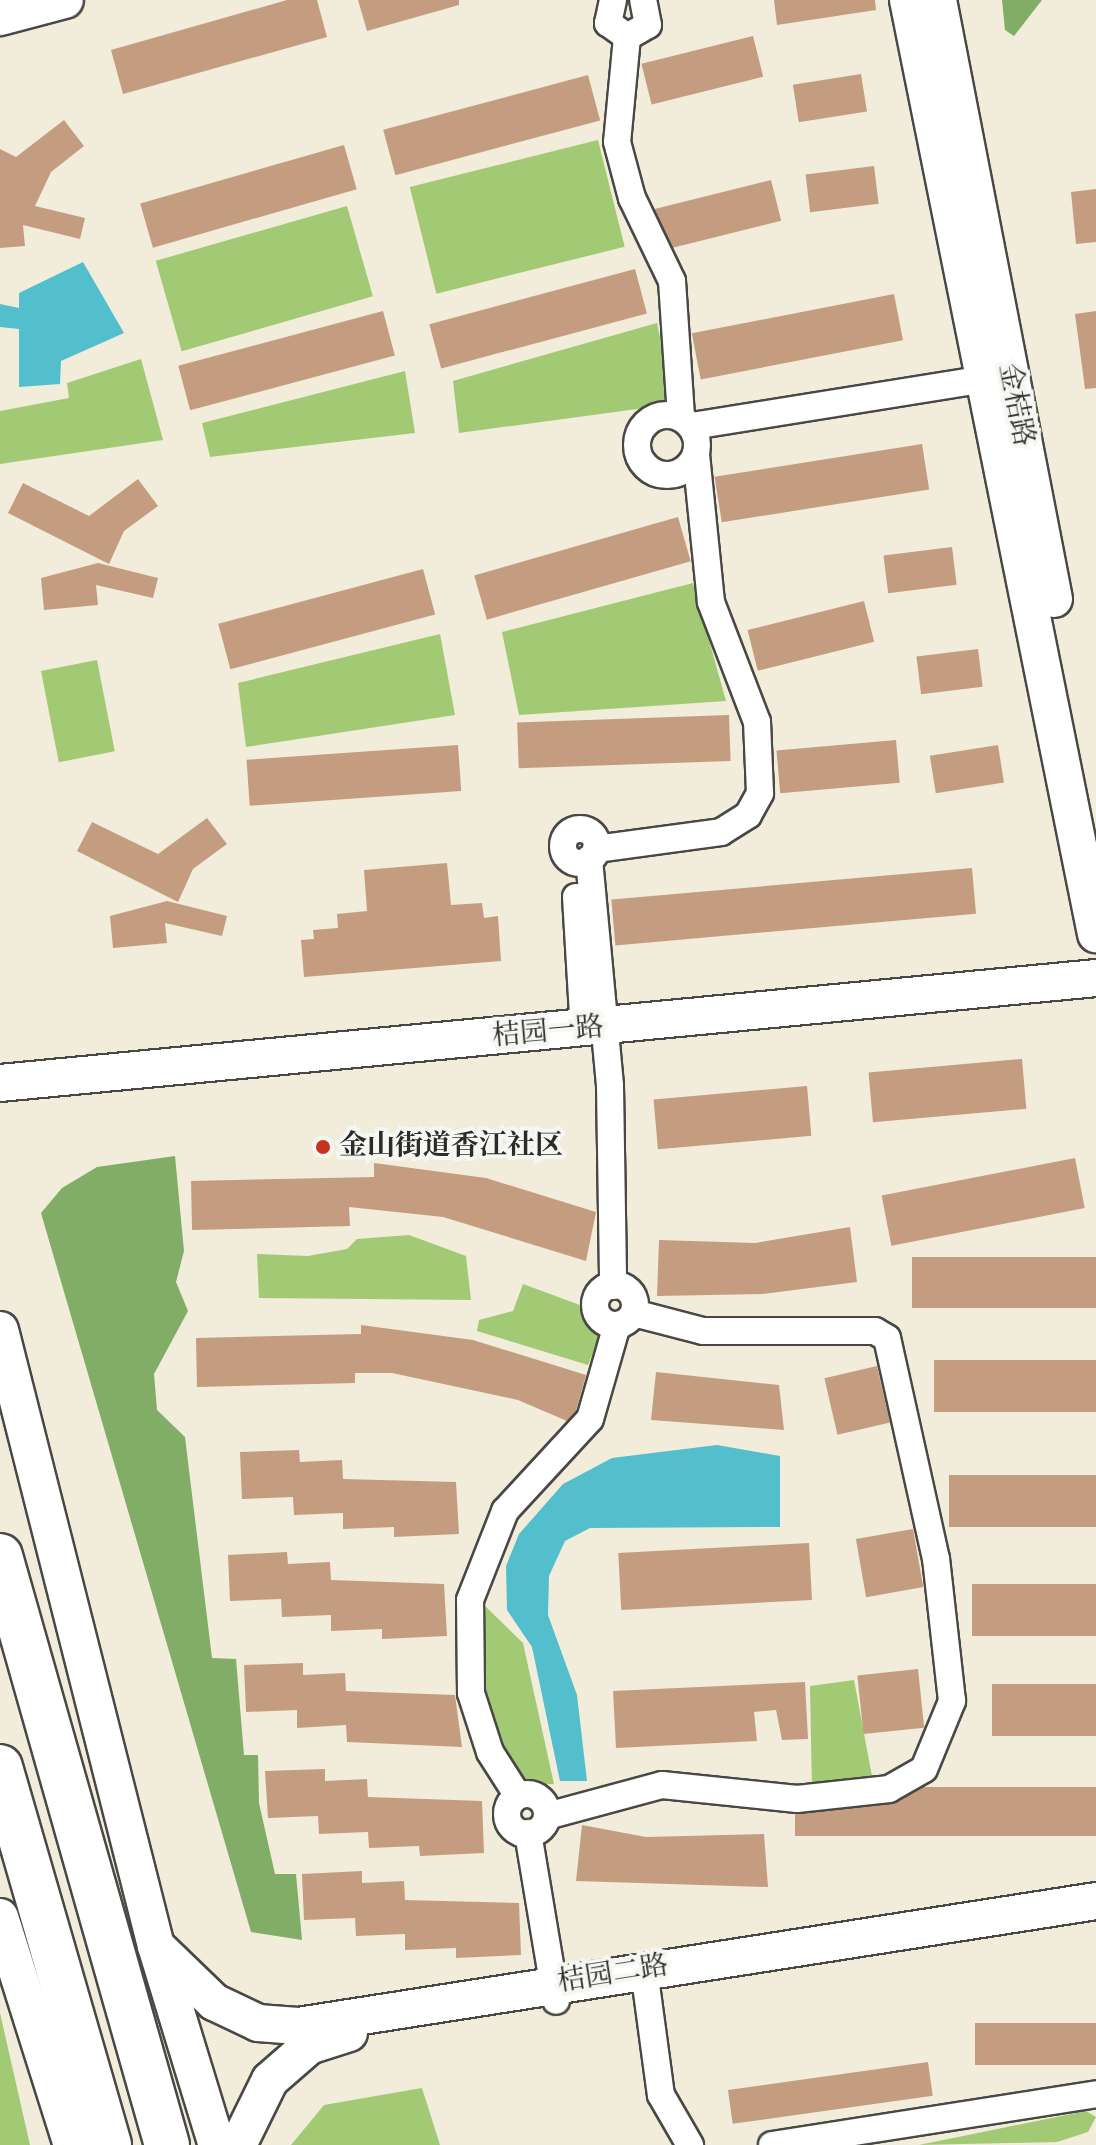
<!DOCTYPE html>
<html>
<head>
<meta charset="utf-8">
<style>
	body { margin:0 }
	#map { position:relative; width:1096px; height:2145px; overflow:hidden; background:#f2ecdb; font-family:"IM FELL English","Noto Serif SC",serif }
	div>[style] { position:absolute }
	.green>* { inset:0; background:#a2c974; transform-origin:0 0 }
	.forest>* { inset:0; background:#81ad66 }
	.water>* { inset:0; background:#53bfcd }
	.building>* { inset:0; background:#c49d81; transform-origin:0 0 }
	.roads { filter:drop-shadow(2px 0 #494845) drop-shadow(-2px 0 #494845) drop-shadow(0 2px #494845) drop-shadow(0 -2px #494845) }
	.street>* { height:26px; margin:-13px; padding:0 13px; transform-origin:13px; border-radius:13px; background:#fff }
	.street>.ring { margin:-13px; padding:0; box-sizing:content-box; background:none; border:26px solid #fff; border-radius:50% }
	.secondary>* { height:36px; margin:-18px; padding:0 18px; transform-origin:18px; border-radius:18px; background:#fff }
	.highway>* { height:44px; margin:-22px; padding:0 22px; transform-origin:22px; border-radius:22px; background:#fff }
	.dots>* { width:22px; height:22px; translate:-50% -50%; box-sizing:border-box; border:4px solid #f6f6f2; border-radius:50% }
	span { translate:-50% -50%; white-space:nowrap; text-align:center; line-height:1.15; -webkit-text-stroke:8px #f6f6f2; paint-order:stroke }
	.street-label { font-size:28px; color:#2b2b2b }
	.poi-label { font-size:28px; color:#2b2b2b; font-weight:700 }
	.left { translate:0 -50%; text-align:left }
</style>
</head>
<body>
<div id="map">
	<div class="green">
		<i style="left:598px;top:140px;width:110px;height:194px;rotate:76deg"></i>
		<i style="left:347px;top:206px;width:94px;height:199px;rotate:74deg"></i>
		<i style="clip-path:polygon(657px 323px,674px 404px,459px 433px,453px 381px)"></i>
		<i style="clip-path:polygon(141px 359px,163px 440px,0 464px,0 411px,69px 398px,67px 383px)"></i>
		<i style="clip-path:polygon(405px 371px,415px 433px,210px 457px,202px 423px)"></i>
		<i style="clip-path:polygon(693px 583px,726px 701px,519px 715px,502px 632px)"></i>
		<i style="clip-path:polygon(440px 634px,455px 715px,246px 747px,238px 683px)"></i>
		<i style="left:97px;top:660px;width:93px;height:57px;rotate:79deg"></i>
		<i style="clip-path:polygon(409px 1235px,466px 1256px,471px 1300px,259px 1298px,257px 1254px,308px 1256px,347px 1249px,357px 1239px)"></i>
		<i style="clip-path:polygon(523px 1284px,588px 1308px,603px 1328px,588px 1365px,477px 1331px,479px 1320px,513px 1311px)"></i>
		<i style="clip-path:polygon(484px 1605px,523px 1643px,554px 1784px,525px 1785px,501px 1759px,478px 1676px)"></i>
		<i style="clip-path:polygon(854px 1680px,874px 1787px,812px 1790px,810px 1686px)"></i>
		<i style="clip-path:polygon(0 2013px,30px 2145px,0 2145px)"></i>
		<i style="clip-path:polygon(422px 2088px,440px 2145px,291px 2145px,324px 2105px)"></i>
		<i style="clip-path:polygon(1086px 2111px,1096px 2117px,1088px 2132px,1057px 2142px,919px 2145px)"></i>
	</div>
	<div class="forest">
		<i style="clip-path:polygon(1002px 0,1042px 0,1014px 36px,1005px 30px)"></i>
		<i style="clip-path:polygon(175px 1156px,184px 1251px,176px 1282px,188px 1311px,154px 1374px,157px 1410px,185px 1437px,212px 1658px,236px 1659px,244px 1755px,258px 1755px,259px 1803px,275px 1874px,296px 1874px,302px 1940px,251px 1932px,41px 1213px,62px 1188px,97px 1167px)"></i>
	</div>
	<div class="water">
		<i style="clip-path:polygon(83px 262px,124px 333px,61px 361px,60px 384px,19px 387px,19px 329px,0 327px,0 304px,19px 308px,19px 293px)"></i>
		<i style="clip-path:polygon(717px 1445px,780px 1456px,780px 1527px,590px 1528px,565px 1541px,549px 1576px,548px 1615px,577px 1695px,587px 1781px,560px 1781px,532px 1647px,507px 1610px,506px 1566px,519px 1534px,563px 1484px,612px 1458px)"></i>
	</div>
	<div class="building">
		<i style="clip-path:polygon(287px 0,317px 0,327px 37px,123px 94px,111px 50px)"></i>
		<i style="clip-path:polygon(358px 0,459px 0,459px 5px,367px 31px)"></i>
		<i style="clip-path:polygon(774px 0,875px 0,876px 10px,777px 25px)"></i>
		<i style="left:753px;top:36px;width:42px;height:115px;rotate:76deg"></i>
		<i style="left:861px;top:74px;width:38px;height:69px;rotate:81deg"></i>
		<i style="left:588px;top:75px;width:47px;height:212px;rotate:75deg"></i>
		<i style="clip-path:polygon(64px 120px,84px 146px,51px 172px,35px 206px,85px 218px,80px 239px,23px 225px,25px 246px,0 248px,0 149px,16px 157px)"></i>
		<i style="left:344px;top:145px;width:46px;height:212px;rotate:74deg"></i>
		<i style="left:874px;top:166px;width:38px;height:69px;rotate:83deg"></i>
		<i style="left:771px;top:180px;width:42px;height:120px;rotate:76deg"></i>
		<i style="clip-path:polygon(1096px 189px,1096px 242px,1076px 244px,1071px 192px)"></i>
		<i style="left:635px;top:269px;width:46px;height:213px;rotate:75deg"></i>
		<i style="left:894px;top:294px;width:47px;height:206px;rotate:79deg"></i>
		<i style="left:383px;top:311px;width:46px;height:212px;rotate:75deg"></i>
		<i style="clip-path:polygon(1096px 311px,1096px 388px,1085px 389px,1075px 314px)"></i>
		<i style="left:922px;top:444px;width:46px;height:210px;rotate:81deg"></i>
		<i style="clip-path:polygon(138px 479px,158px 506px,124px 531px,109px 564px,8px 513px,23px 483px,89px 516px)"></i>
		<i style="left:678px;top:517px;width:46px;height:212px;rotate:74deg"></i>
		<i style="left:952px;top:547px;width:38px;height:69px;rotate:83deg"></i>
		<i style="clip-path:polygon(98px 563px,158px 578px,153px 598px,96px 585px,98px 605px,44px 610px,41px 578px)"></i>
		<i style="left:423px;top:569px;width:47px;height:212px;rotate:75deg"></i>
		<i style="left:864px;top:601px;width:42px;height:120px;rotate:76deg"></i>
		<i style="left:978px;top:649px;width:38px;height:62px;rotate:83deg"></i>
		<i style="left:729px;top:715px;width:46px;height:212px;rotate:88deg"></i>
		<i style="left:896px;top:740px;width:43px;height:120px;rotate:85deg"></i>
		<i style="left:458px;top:745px;width:46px;height:212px;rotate:86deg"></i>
		<i style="left:998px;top:745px;width:38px;height:69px;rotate:81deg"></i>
		<i style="clip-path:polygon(207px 818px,227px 844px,193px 869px,178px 902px,77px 851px,92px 822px,158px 854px)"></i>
		<i style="clip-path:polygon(447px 863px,451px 905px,482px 903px,484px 918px,498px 916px,501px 961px,304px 977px,301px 940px,314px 939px,313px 930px,338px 928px,337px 914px,367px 911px,364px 870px)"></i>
		<i style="left:972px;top:868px;width:46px;height:362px;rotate:85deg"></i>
		<i style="clip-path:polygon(167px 901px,227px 916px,222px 936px,165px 923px,167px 943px,113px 948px,110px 916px)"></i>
		<i style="left:1022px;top:1059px;width:50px;height:154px;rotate:85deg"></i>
		<i style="left:807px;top:1086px;width:50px;height:154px;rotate:85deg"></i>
		<i style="left:1075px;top:1158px;width:51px;height:197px;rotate:79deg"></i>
		<i style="clip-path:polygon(374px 1163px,486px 1178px,596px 1212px,586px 1261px,443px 1217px,349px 1207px,350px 1226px,192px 1230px,191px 1181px,374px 1177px)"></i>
		<i style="clip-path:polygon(850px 1227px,857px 1282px,763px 1294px,657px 1296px,659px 1240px,755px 1243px)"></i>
		<i style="left:1096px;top:1257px;width:51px;height:184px;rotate:90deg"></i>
		<i style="clip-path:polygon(361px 1325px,473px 1340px,586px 1375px,576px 1411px,567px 1421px,518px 1400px,392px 1373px,355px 1373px,355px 1383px,197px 1387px,196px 1338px,361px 1334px)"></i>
		<i style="left:1096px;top:1360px;width:52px;height:162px;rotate:90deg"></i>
		<i style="left:877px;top:1366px;width:58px;height:54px;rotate:77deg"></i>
		<i style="clip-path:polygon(656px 1372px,779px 1385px,784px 1430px,651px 1420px)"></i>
		<i style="clip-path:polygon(299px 1450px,300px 1462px,342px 1460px,343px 1479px,456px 1482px,459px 1534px,394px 1537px,394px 1527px,343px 1529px,343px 1513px,294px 1515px,293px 1497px,242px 1499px,240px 1452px)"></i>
		<i style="left:1096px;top:1475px;width:52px;height:147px;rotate:90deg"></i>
		<i style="left:913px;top:1529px;width:59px;height:58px;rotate:80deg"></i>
		<i style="left:809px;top:1543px;width:57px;height:191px;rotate:87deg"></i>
		<i style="clip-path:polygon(287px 1552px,288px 1564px,330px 1562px,331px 1580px,444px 1584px,447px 1636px,382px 1639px,382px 1629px,331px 1631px,331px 1615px,282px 1617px,281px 1599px,230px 1601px,228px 1555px)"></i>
		<i style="left:1096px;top:1584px;width:52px;height:124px;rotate:90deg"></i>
		<i style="clip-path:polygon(303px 1663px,303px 1675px,345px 1673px,346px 1691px,455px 1695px,462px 1747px,347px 1742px,346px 1725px,297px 1728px,297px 1710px,246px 1712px,244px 1665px)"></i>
		<i style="left:918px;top:1669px;width:59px;height:61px;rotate:84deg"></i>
		<i style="clip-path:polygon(805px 1682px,808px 1739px,782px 1740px,776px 1710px,754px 1712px,757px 1741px,616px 1748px,613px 1691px)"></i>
		<i style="left:1096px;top:1684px;width:52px;height:104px;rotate:90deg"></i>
		<i style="clip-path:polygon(325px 1769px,325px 1781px,367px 1779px,368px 1797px,482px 1801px,484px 1853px,420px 1856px,419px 1846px,369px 1848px,368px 1832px,319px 1834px,318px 1816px,268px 1818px,265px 1771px)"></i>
		<i style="left:1096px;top:1787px;width:49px;height:301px;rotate:90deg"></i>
		<i style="clip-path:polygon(582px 1825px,646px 1837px,764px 1834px,768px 1887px,576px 1881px)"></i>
		<i style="clip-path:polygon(362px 1871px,362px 1883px,404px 1881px,405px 1900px,519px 1903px,521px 1955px,456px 1958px,456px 1948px,405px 1950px,405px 1934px,356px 1936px,355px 1918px,304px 1920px,302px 1874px)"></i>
		<i style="left:1096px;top:2023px;width:42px;height:121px;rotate:90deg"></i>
		<i style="left:928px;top:2062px;width:34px;height:202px;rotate:82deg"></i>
	</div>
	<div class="roads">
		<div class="street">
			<i style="left:613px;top:0;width:24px;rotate:102deg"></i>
			<i style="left:608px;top:23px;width:24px;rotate:36deg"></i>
			<i style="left:627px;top:37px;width:24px;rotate:-30deg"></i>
			<i style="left:648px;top:25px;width:25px;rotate:-101deg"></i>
			<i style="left:627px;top:37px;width:105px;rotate:95.4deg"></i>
			<i style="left:617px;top:142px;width:58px;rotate:75deg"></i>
			<i style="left:632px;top:198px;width:92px;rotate:64.3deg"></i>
			<i style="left:672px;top:281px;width:137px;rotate:86.2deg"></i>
			<i class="ring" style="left:637px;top:415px;width:34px;height:34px"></i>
			<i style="left:692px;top:426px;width:296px;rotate:-9.1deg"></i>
			<i class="ring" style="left:563px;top:829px;width:8px;height:8px"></i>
			<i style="left:596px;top:849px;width:126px;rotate:-7.7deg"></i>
			<i style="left:721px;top:832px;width:32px;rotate:-32deg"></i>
			<i style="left:748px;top:815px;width:25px;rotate:-61deg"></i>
			<i style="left:760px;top:793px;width:71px;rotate:-92.4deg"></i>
			<i style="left:757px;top:722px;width:129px;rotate:-111deg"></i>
			<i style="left:711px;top:602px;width:148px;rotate:-95.8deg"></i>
			<i style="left:589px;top:859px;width:228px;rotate:84.7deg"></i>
			<i style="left:610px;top:1086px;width:200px;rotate:89.1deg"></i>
			<i style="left:576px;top:897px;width:133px;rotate:86.6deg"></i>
			<i class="ring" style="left:595px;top:1285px;width:14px;height:14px"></i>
			<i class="ring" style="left:507px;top:1794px;width:14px;height:14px"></i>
			<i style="left:518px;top:1796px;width:52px;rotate:-122.5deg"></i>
			<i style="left:490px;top:1752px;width:62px;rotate:-107.9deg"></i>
			<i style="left:471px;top:1693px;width:93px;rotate:-90.6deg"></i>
			<i style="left:470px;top:1600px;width:96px;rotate:-68.5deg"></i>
			<i style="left:505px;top:1511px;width:125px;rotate:-47.3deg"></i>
			<i style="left:590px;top:1419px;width:98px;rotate:-74deg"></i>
			<i style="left:547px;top:1816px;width:119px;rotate:-15.1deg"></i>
			<i style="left:662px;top:1785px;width:136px;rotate:5.9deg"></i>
			<i style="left:797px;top:1799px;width:93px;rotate:-6.2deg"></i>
			<i style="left:889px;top:1789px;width:40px;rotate:-29.7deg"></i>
			<i style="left:924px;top:1769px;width:74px;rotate:-67.6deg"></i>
			<i style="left:952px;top:1701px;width:143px;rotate:-96.4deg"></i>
			<i style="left:936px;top:1559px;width:226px;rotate:-102.5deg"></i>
			<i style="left:887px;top:1338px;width:14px;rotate:-150deg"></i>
			<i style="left:875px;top:1331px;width:172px;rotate:180deg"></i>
			<i style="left:703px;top:1331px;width:71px;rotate:-165.4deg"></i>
			<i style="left:528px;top:1833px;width:170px;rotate:80.5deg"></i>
			<i style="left:644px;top:1970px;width:126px;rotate:82.3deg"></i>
			<i style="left:661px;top:2095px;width:58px;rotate:59.9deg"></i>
			<i style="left:772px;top:2145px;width:328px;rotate:-8.9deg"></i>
		</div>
		<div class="secondary">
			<i style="left:908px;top:0;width:953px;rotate:78.62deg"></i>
			<i style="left:938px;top:0;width:610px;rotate:79.04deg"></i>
			<i style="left:0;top:17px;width:67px;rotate:-14.7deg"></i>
			<i style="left:0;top:1083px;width:1101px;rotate:-5.47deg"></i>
			<i style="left:0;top:1330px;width:635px;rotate:75.79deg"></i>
			<i style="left:156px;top:1946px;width:208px;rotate:73deg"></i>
			<i style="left:0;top:1917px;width:239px;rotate:72.5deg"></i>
			<i style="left:156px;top:1946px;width:81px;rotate:44deg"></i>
			<i style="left:214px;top:2002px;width:49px;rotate:25.5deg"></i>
			<i style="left:258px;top:2023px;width:40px;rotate:4.3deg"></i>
			<i style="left:298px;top:2026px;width:808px;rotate:-8.9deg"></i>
			<i style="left:238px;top:2145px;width:72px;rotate:-63.8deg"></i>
			<i style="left:270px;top:2080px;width:52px;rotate:-41.1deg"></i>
			<i style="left:309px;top:2046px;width:42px;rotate:-18deg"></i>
		</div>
		<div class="highway">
			<i style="left:0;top:1556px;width:612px;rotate:74.17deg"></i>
			<i style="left:0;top:1767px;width:393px;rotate:73.9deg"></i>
		</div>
	</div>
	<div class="dots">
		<i style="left:323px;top:1147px;background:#c8321e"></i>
	</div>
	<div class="street-label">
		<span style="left:1015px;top:405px;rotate:79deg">金桔路</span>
		<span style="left:548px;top:1033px;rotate:-5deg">桔园一路</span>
		<span style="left:613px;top:1975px;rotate:-9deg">桔园二路</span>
	</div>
	<div class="poi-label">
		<span class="left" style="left:339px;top:1147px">金山街道香江社区</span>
	</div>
</div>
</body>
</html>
